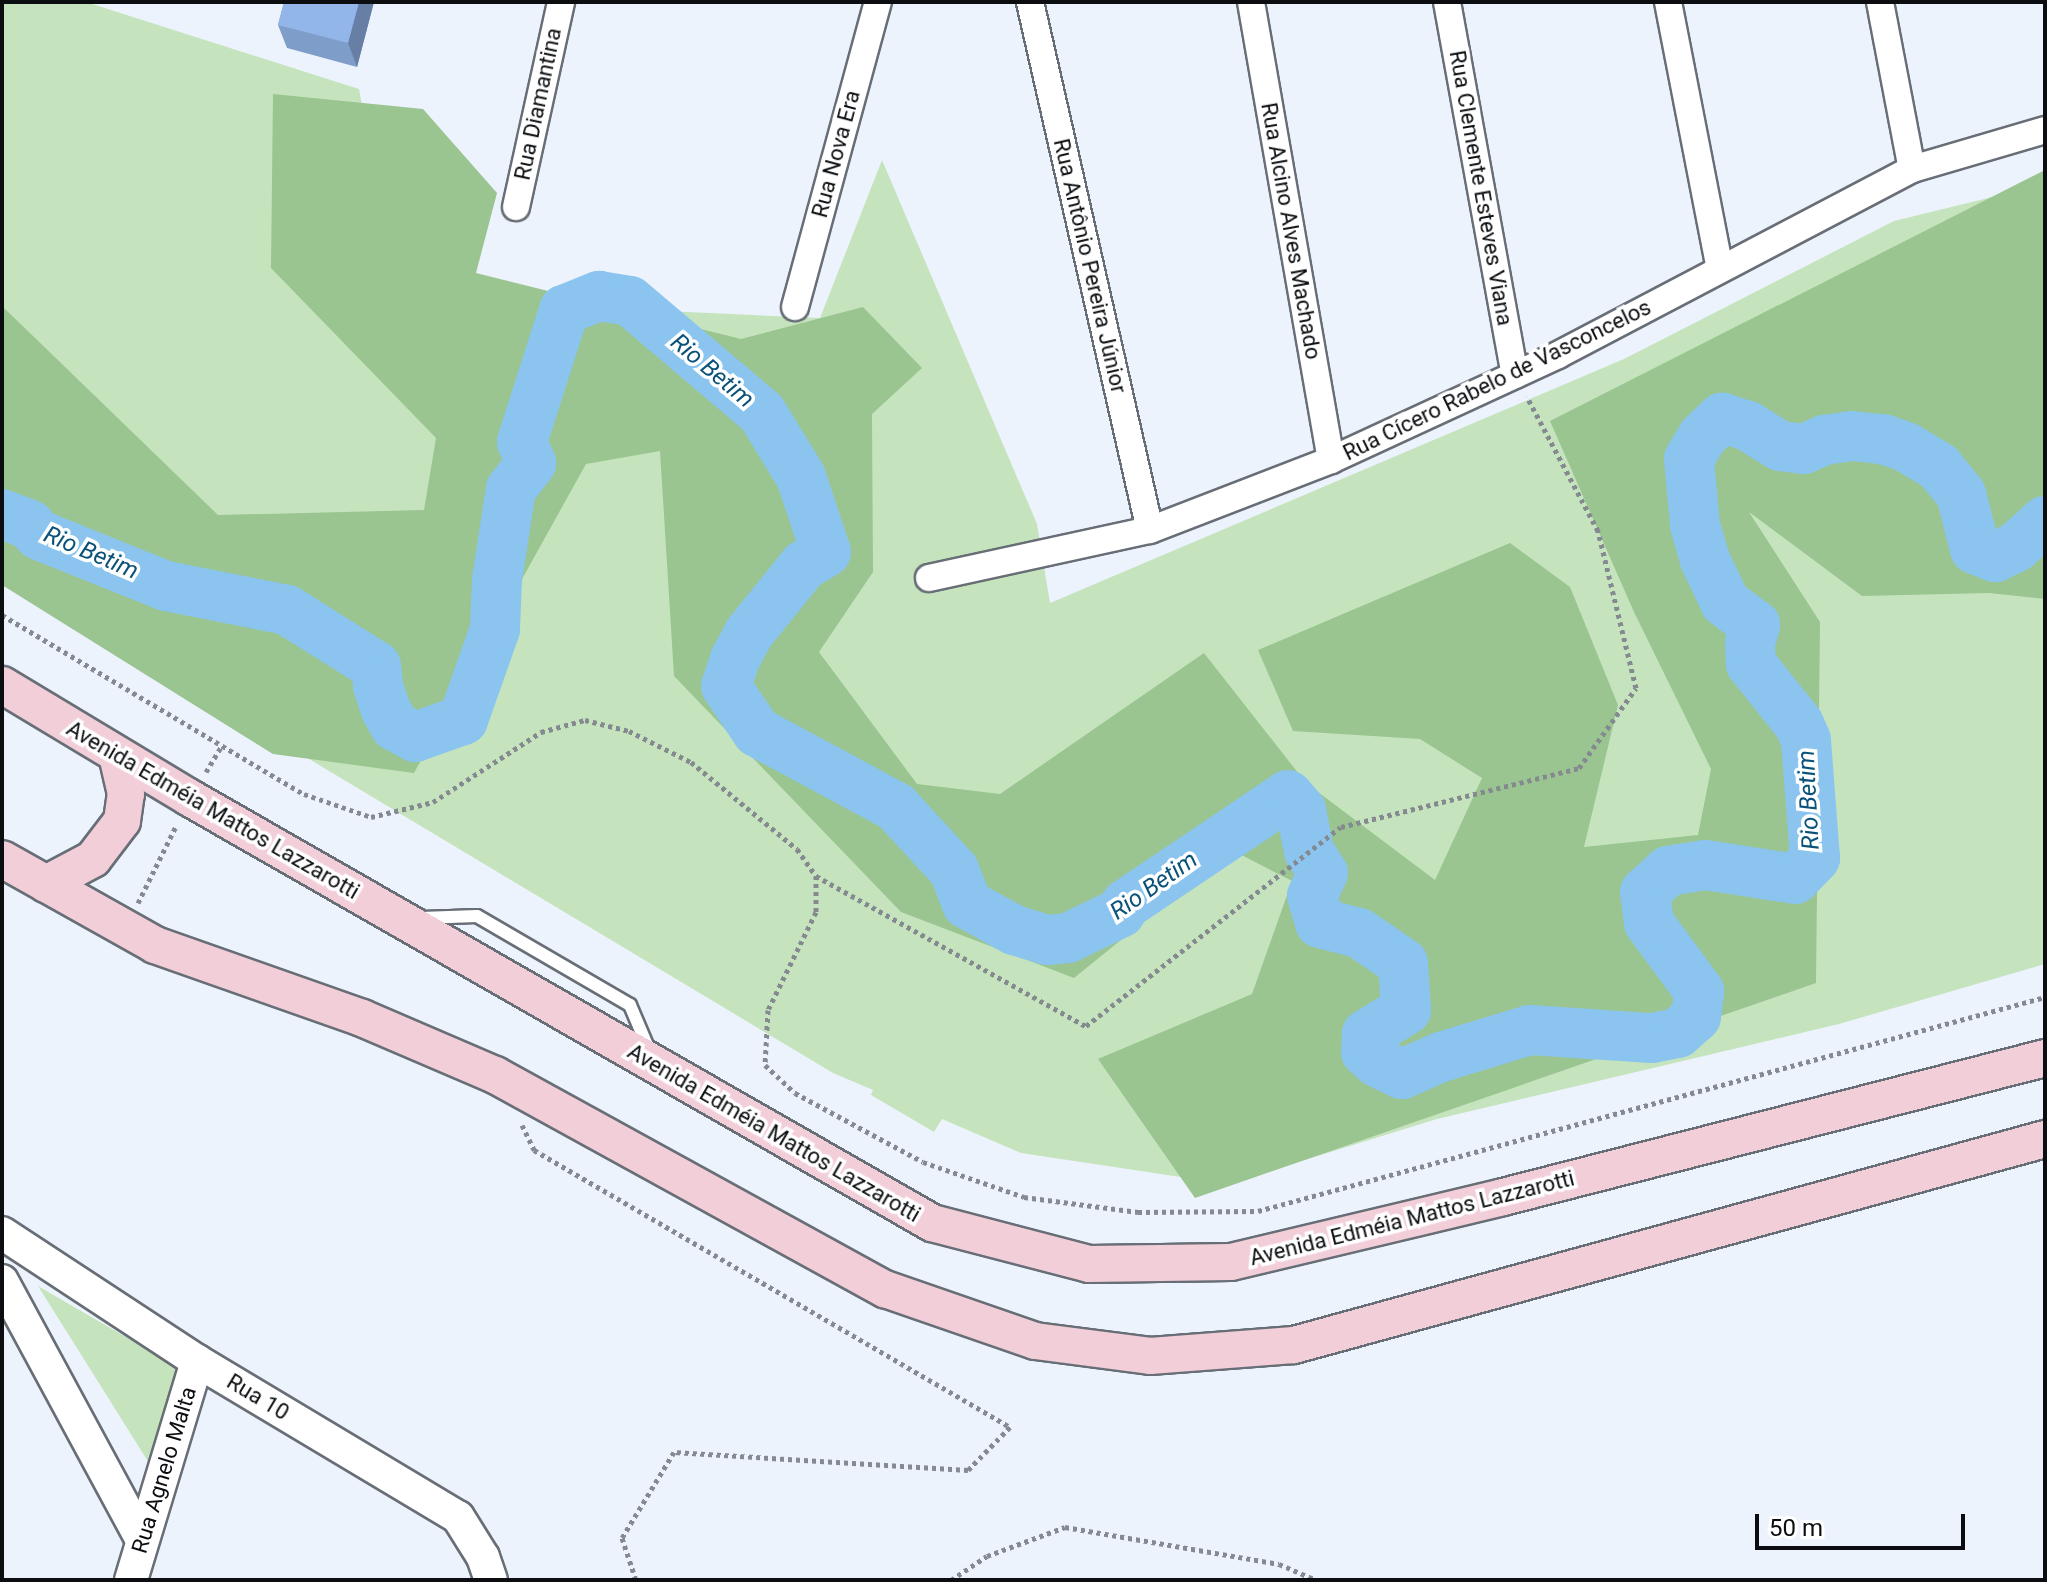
<!DOCTYPE html>
<html>
<head>
<meta charset="utf-8">
<style>
	body { margin:0 }
	#map { position:relative; width:2047px; height:1582px; overflow:hidden; background:#edf3fd; font-family:Roboto,sans-serif }
	div>[style] { position:absolute }
	.green>* { inset:0; background:#c5e4be }
	.forest>* { inset:0; background:#9ac490 }
	.river>* { height:50px; margin:-25px; padding:0 25px; transform-origin:25px; border-radius:25px; background:#8bc5ef }
	.path>* { height:5px; margin-top:-2.5px; transform-origin:0; background:repeating-linear-gradient(90deg,#858a90 0 4px,transparent 0 8px) }
	.roads { filter:drop-shadow(2px 0 #686e76) drop-shadow(-2px 0 #686e76) drop-shadow(0 2px #686e76) drop-shadow(0 -2px #686e76) }
	.service>* { height:12px; margin:-6px; padding:0 6px; transform-origin:6px; border-radius:6px; background:#fff }
	.minor>* { height:26px; margin:-13px; padding:0 13px; transform-origin:13px; border-radius:13px; background:#fff }
	.tertiary>* { height:32px; margin:-16px; padding:0 16px; transform-origin:16px; border-radius:16px; background:#fff }
	.secondary>* { height:36px; margin:-18px; padding:0 18px; transform-origin:18px; border-radius:18px; background:#f2ced9 }
	.wall>* { inset:0; background:#7e9dc9 }
	.shaded-wall>* { inset:0; background:#677fa4 }
	.building>* { inset:0; background:#93b6ea }
	span { translate:-50% -50%; white-space:nowrap; text-align:center; line-height:1.15; -webkit-text-stroke:7px #fff; paint-order:stroke }
	.street-label { font-size:22px; color:#0b0d10 }
	.water-label { font-size:24px; color:#0a5279; font-style:italic }
	.frame { position:absolute; inset:0; border:4px solid #0b0d10; pointer-events:none }
	.scale { position:absolute; left:1755px; top:1514px; width:210px; height:36px; box-sizing:border-box; border:4px solid #0b0d10; border-top:0; padding-left:10px; font-size:24px; line-height:28px; white-space:nowrap; color:#0b0d10; -webkit-text-stroke:6px #fff; paint-order:stroke }
</style>
</head>
<body>
<div id="map">
	<div class="green">
		<i style="clip-path:polygon(2px 2px,86px 2px,359px 89px,377px 188px,499px 332px,665px 311px,820px 318px,882px 160px,1037px 524px,1050px 603px,1624px 359px,1894px 221px,2045px 184px,2045px 964px,1839px 1024px,1437px 1119px,1227px 1184px,1021px 1153px,942px 1119px,934px 1132px,871px 1095px,873px 1090px,833px 1073px,2px 575px)"></i>
		<i style="clip-path:polygon(38px 1286px,181px 1369px,149px 1463px)"></i>
	</div>
	<div class="forest">
		<i style="clip-path:polygon(273px 94px,423px 109px,497px 193px,476px 273px,741px 339px,863px 307px,922px 368px,872px 414px,873px 572px,819px 652px,917px 784px,1000px 794px,1204px 653px,1306px 783px,1435px 880px,1482px 778px,1420px 739px,1293px 731px,1258px 650px,1510px 543px,1570px 587px,1618px 705px,1584px 847px,1698px 835px,1711px 769px,1634px 612px,1550px 421px,2045px 170px,2045px 599px,1989px 593px,1862px 596px,1749px 512px,1820px 622px,1816px 983px,1195px 1198px,1098px 1059px,1252px 994px,1292px 881px,1232px 850px,1074px 978px,901px 912px,674px 676px,660px 451px,586px 464px,414px 773px,273px 754px,2px 585px,2px 306px,218px 515px,424px 510px,436px 438px,271px 268px)"></i>
	</div>
	<div class="river">
		<i style="left:2px;top:514px;width:30px;rotate:21deg"></i>
		<i style="left:30px;top:525px;width:13px;rotate:48deg"></i>
		<i style="left:39px;top:535px;width:137px;rotate:21.9deg"></i>
		<i style="left:166px;top:586px;width:123px;rotate:11.2deg"></i>
		<i style="left:287px;top:610px;width:105px;rotate:32.2deg"></i>
		<i style="left:376px;top:666px;width:20px;rotate:84deg"></i>
		<i style="left:378px;top:686px;width:25px;rotate:72deg"></i>
		<i style="left:386px;top:710px;width:18px;rotate:61deg"></i>
		<i style="left:395px;top:726px;width:23px;rotate:29deg"></i>
		<i style="left:415px;top:737px;width:51px;rotate:-19.5deg"></i>
		<i style="left:463px;top:720px;width:96px;rotate:-70.6deg"></i>
		<i style="left:495px;top:629px;width:49px;rotate:-87.7deg"></i>
		<i style="left:497px;top:580px;width:92px;rotate:-81.3deg"></i>
		<i style="left:511px;top:489px;width:33px;rotate:-52deg"></i>
		<i style="left:531px;top:463px;width:23px;rotate:-113deg"></i>
		<i style="left:522px;top:442px;width:139px;rotate:-72.3deg"></i>
		<i style="left:564px;top:310px;width:38px;rotate:-22deg"></i>
		<i style="left:599px;top:296px;width:31px;rotate:9deg"></i>
		<i style="left:630px;top:301px;width:173px;rotate:40.3deg"></i>
		<i style="left:762px;top:413px;width:75px;rotate:58.6deg"></i>
		<i style="left:801px;top:477px;width:79px;rotate:71.6deg"></i>
		<i style="left:826px;top:552px;width:26px;rotate:149deg"></i>
		<i style="left:804px;top:565px;width:87px;rotate:129deg"></i>
		<i style="left:749px;top:633px;width:30px;rotate:118deg"></i>
		<i style="left:735px;top:659px;width:28px;rotate:108deg"></i>
		<i style="left:726px;top:686px;width:55px;rotate:56deg"></i>
		<i style="left:757px;top:732px;width:158px;rotate:28.3deg"></i>
		<i style="left:896px;top:807px;width:86px;rotate:47.4deg"></i>
		<i style="left:954px;top:870px;width:36px;rotate:69deg"></i>
		<i style="left:967px;top:904px;width:54px;rotate:29deg"></i>
		<i style="left:1014px;top:930px;width:34px;rotate:17deg"></i>
		<i style="left:1047px;top:940px;width:21px;rotate:-5deg"></i>
		<i style="left:1068px;top:938px;width:58px;rotate:-25.7deg"></i>
		<i style="left:1120px;top:913px;width:11px;rotate:-56deg"></i>
		<i style="left:1126px;top:904px;width:195px;rotate:-33.9deg"></i>
		<i style="left:1288px;top:795px;width:20px;rotate:49deg"></i>
		<i style="left:1301px;top:810px;width:42px;rotate:79deg"></i>
		<i style="left:1309px;top:851px;width:26px;rotate:58deg"></i>
		<i style="left:1323px;top:873px;width:25px;rotate:116deg"></i>
		<i style="left:1312px;top:896px;width:28px;rotate:73deg"></i>
		<i style="left:1320px;top:923px;width:40px;rotate:14.4deg"></i>
		<i style="left:1359px;top:933px;width:53px;rotate:34.3deg"></i>
		<i style="left:1403px;top:963px;width:47px;rotate:86.3deg"></i>
		<i style="left:1406px;top:1010px;width:46px;rotate:148.4deg"></i>
		<i style="left:1367px;top:1034px;width:18px;rotate:93deg"></i>
		<i style="left:1366px;top:1052px;width:15px;rotate:42deg"></i>
		<i style="left:1377px;top:1062px;width:28px;rotate:26deg"></i>
		<i style="left:1402px;top:1074px;width:43px;rotate:-23.6deg"></i>
		<i style="left:1441px;top:1057px;width:93px;rotate:-16.9deg"></i>
		<i style="left:1530px;top:1030px;width:122px;rotate:3.8deg"></i>
		<i style="left:1652px;top:1038px;width:26px;rotate:-11deg"></i>
		<i style="left:1678px;top:1033px;width:24px;rotate:-42deg"></i>
		<i style="left:1696px;top:1017px;width:26px;rotate:-83deg"></i>
		<i style="left:1699px;top:991px;width:84px;rotate:-126.3deg"></i>
		<i style="left:1649px;top:923px;width:31px;rotate:-97deg"></i>
		<i style="left:1645px;top:892px;width:31px;rotate:-42deg"></i>
		<i style="left:1668px;top:871px;width:38px;rotate:-9deg"></i>
		<i style="left:1706px;top:865px;width:90px;rotate:8.9deg"></i>
		<i style="left:1795px;top:879px;width:29px;rotate:-46deg"></i>
		<i style="left:1815px;top:858px;width:118px;rotate:-94.4deg"></i>
		<i style="left:1806px;top:740px;width:17px;rotate:-114deg"></i>
		<i style="left:1799px;top:724px;width:77px;rotate:-128.7deg"></i>
		<i style="left:1751px;top:664px;width:21px;rotate:-93deg"></i>
		<i style="left:1750px;top:643px;width:19px;rotate:-74deg"></i>
		<i style="left:1755px;top:625px;width:38px;rotate:-143deg"></i>
		<i style="left:1725px;top:602px;width:47px;rotate:-115.5deg"></i>
		<i style="left:1705px;top:560px;width:36px;rotate:-106deg"></i>
		<i style="left:1695px;top:525px;width:66px;rotate:-95.2deg"></i>
		<i style="left:1689px;top:459px;width:26px;rotate:-59deg"></i>
		<i style="left:1702px;top:437px;width:28px;rotate:-44deg"></i>
		<i style="left:1722px;top:418px;width:27px;rotate:17deg"></i>
		<i style="left:1748px;top:426px;width:38px;rotate:32deg"></i>
		<i style="left:1780px;top:446px;width:24px;rotate:7deg"></i>
		<i style="left:1804px;top:449px;width:22px;rotate:-24deg"></i>
		<i style="left:1824px;top:440px;width:28px;rotate:-8deg"></i>
		<i style="left:1852px;top:436px;width:31px;rotate:6deg"></i>
		<i style="left:1883px;top:439px;width:24px;rotate:19deg"></i>
		<i style="left:1906px;top:447px;width:39px;rotate:31deg"></i>
		<i style="left:1939px;top:467px;width:35px;rotate:51deg"></i>
		<i style="left:1961px;top:494px;width:57px;rotate:75.7deg"></i>
		<i style="left:1975px;top:549px;width:22px;rotate:22deg"></i>
		<i style="left:1995px;top:557px;width:23px;rotate:-25deg"></i>
		<i style="left:2016px;top:547px;width:39px;rotate:-42deg"></i>
	</div>
	<div class="path">
		<i style="left:2px;top:615px;width:351px;rotate:30.7deg"></i>
		<i style="left:304px;top:794px;width:71px;rotate:18.9deg"></i>
		<i style="left:371px;top:817px;width:64px;rotate:-13.6deg"></i>
		<i style="left:433px;top:802px;width:129px;rotate:-32.9deg"></i>
		<i style="left:541px;top:732px;width:46px;rotate:-15.3deg"></i>
		<i style="left:585px;top:720px;width:45px;rotate:14deg"></i>
		<i style="left:629px;top:731px;width:69px;rotate:26.6deg"></i>
		<i style="left:691px;top:762px;width:137px;rotate:39.4deg"></i>
		<i style="left:797px;top:849px;width:33px;rotate:55deg"></i>
		<i style="left:816px;top:876px;width:36px;rotate:90deg"></i>
		<i style="left:816px;top:912px;width:109px;rotate:116.1deg"></i>
		<i style="left:768px;top:1010px;width:55px;rotate:93.1deg"></i>
		<i style="left:765px;top:1065px;width:41px;rotate:43deg"></i>
		<i style="left:795px;top:1093px;width:145px;rotate:28.3deg"></i>
		<i style="left:923px;top:1162px;width:107px;rotate:19.1deg"></i>
		<i style="left:1024px;top:1197px;width:115px;rotate:7.5deg"></i>
		<i style="left:1138px;top:1212px;width:120px;rotate:-0.5deg"></i>
		<i style="left:1258px;top:1211px;width:816px;rotate:-15.21deg"></i>
		<i style="left:206px;top:772px;width:31px;rotate:-59deg"></i>
		<i style="left:816px;top:876px;width:309px;rotate:29.1deg"></i>
		<i style="left:1086px;top:1026px;width:323px;rotate:-38deg"></i>
		<i style="left:1341px;top:827px;width:245px;rotate:-13.9deg"></i>
		<i style="left:1579px;top:768px;width:98px;rotate:-54.5deg"></i>
		<i style="left:1636px;top:688px;width:162px;rotate:-103.6deg"></i>
		<i style="left:1598px;top:531px;width:152px;rotate:-117.9deg"></i>
		<i style="left:138px;top:903px;width:86px;rotate:-63.7deg"></i>
		<i style="left:522px;top:1125px;width:28px;rotate:64deg"></i>
		<i style="left:534px;top:1150px;width:551px;rotate:30.2deg"></i>
		<i style="left:1010px;top:1427px;width:60px;rotate:134.3deg"></i>
		<i style="left:968px;top:1470px;width:295px;rotate:-176.5deg"></i>
		<i style="left:674px;top:1452px;width:100px;rotate:121.2deg"></i>
		<i style="left:622px;top:1538px;width:44px;rotate:71.6deg"></i>
		<i style="left:951px;top:1580px;width:43px;rotate:-33.7deg"></i>
		<i style="left:987px;top:1556px;width:83px;rotate:-20.4deg"></i>
		<i style="left:1065px;top:1527px;width:217px;rotate:9.8deg"></i>
		<i style="left:1279px;top:1564px;width:40px;rotate:23.4deg"></i>
	</div>
	<div class="roads">
		<div class="service">
			<i style="left:421px;top:918px;width:56px;rotate:-2deg"></i>
			<i style="left:477px;top:916px;width:177px;rotate:30.2deg"></i>
			<i style="left:630px;top:1005px;width:49px;rotate:67.1deg"></i>
		</div>
		<div class="minor">
			<i style="left:1030px;top:2px;width:541px;rotate:77.2deg"></i>
			<i style="left:1251px;top:2px;width:465px;rotate:80.1deg"></i>
			<i style="left:1447px;top:2px;width:379px;rotate:79.7deg"></i>
			<i style="left:1668px;top:2px;width:272px;rotate:79deg"></i>
			<i style="left:1880px;top:2px;width:170px;rotate:79.2deg"></i>
			<i style="left:516px;top:207px;width:210px;rotate:-77.6deg"></i>
			<i style="left:795px;top:307px;width:316px;rotate:-74.8deg"></i>
			<i style="left:929px;top:578px;width:226px;rotate:-12.3deg"></i>
			<i style="left:1150px;top:530px;width:194px;rotate:-21.1deg"></i>
			<i style="left:1331px;top:460px;width:250px;rotate:-24.8deg"></i>
			<i style="left:1558px;top:355px;width:400px;rotate:-27.7deg"></i>
			<i style="left:1912px;top:169px;width:139px;rotate:-16.3deg"></i>
		</div>
		<div class="tertiary">
			<i style="left:2px;top:1233px;width:233px;rotate:33.3deg"></i>
			<i style="left:197px;top:1361px;width:304px;rotate:30.9deg"></i>
			<i style="left:458px;top:1517px;width:47px;rotate:58deg"></i>
			<i style="left:483px;top:1557px;width:24px;rotate:71deg"></i>
			<i style="left:2px;top:1281px;width:294px;rotate:61.6deg"></i>
			<i style="left:131px;top:1580px;width:229px;rotate:-73.2deg"></i>
		</div>
		<div class="secondary">
			<i style="left:2px;top:685px;width:219px;rotate:31deg"></i>
			<i style="left:190px;top:798px;width:855px;rotate:29.8deg"></i>
			<i style="left:932px;top:1223px;width:162px;rotate:14.6deg"></i>
			<i style="left:1089px;top:1264px;width:142px;rotate:-0.8deg"></i>
			<i style="left:1231px;top:1262px;width:280px;rotate:-13.4deg"></i>
			<i style="left:1503px;top:1197px;width:560px;rotate:-14.38deg"></i>
			<i style="left:2px;top:859px;width:176px;rotate:29.3deg"></i>
			<i style="left:155px;top:945px;width:219px;rotate:19.4deg"></i>
			<i style="left:362px;top:1018px;width:145px;rotate:23.2deg"></i>
			<i style="left:495px;top:1075px;width:445px;rotate:28.8deg"></i>
			<i style="left:885px;top:1289px;width:159px;rotate:19.1deg"></i>
			<i style="left:1035px;top:1341px;width:116px;rotate:7.4deg"></i>
			<i style="left:1150px;top:1356px;width:144px;rotate:-4.4deg"></i>
			<i style="left:1294px;top:1345px;width:779px;rotate:-15.34deg"></i>
			<i style="left:46px;top:884px;width:53px;rotate:-28deg"></i>
			<i style="left:93px;top:859px;width:48px;rotate:-52.7deg"></i>
			<i style="left:122px;top:821px;width:27px;rotate:-82deg"></i>
			<i style="left:126px;top:794px;width:40px;rotate:-103deg"></i>
		</div>
	</div>
	<div class="wall">
		<i style="clip-path:polygon(284px 2px,374px 2px,357px 67px,287px 48px,278px 25px)"></i>
	</div>
	<div class="shaded-wall">
		<i style="clip-path:polygon(359px 2px,374px 2px,357px 67px,348px 43px)"></i>
	</div>
	<div class="building">
		<i style="clip-path:polygon(284px 2px,359px 2px,348px 43px,278px 25px)"></i>
	</div>
	<div class="street-label">
		<span style="left:538px;top:104px;rotate:-78deg">Rua Diamantina</span>
		<span style="left:836px;top:154px;rotate:-75deg">Rua Nova Era</span>
		<span style="left:1481px;top:188px;rotate:80deg">Rua Clemente Esteves Viana</span>
		<span style="left:1291px;top:231px;rotate:80deg">Rua Alcino Alves Machado</span>
		<span style="left:1090px;top:266px;rotate:77deg">Rua Antônio Pereira Júnior</span>
		<span style="left:1497px;top:380px;rotate:-26deg">Rua Cícero Rabelo de Vasconcelos</span>
		<span style="left:213px;top:810px;rotate:30deg">Avenida Edméia Mattos Lazzarotti</span>
		<span style="left:774px;top:1133px;rotate:30deg">Avenida Edméia Mattos Lazzarotti</span>
		<span style="left:1412px;top:1218px;rotate:-14deg">Avenida Edméia Mattos Lazzarotti</span>
		<span style="left:258px;top:1397px;rotate:31deg">Rua 10</span>
		<span style="left:164px;top:1470px;rotate:-73deg">Rua Agnelo Malta</span>
	</div>
	<div class="water-label">
		<span style="left:712px;top:371px;rotate:40deg">Rio Betim</span>
		<span style="left:91px;top:553px;rotate:23deg">Rio Betim</span>
		<span style="left:1809px;top:800px;rotate:-93deg">Rio Betim</span>
		<span style="left:1154px;top:886px;rotate:-35deg">Rio Betim</span>
	</div>
	<div class="frame"></div>
	<div class="scale">50 m</div>
</div>
</body>
</html>
